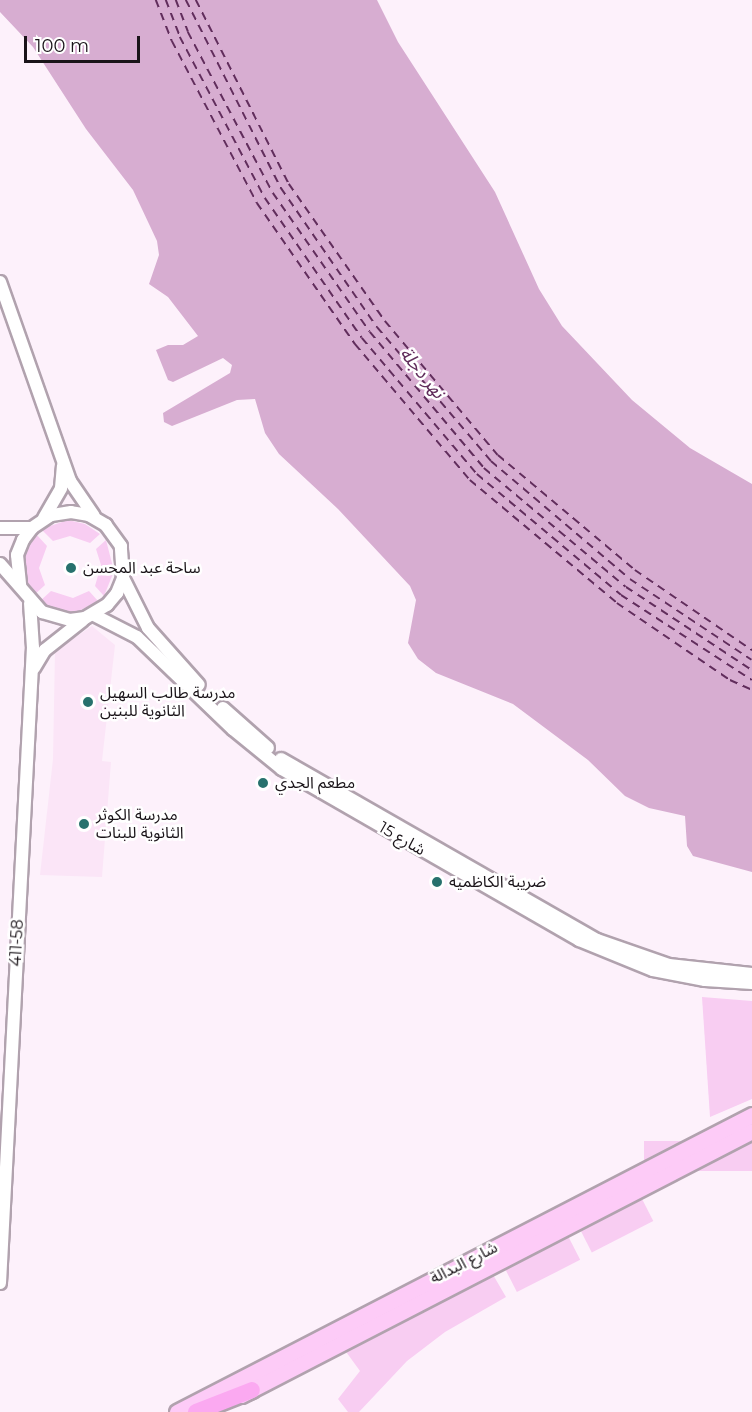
<!DOCTYPE html>
<html>
<head>
<meta charset="utf-8">
<style>
	body { margin:0 }
	#map { position:relative; width:752px; height:1412px; overflow:hidden; background:#fdf1fb; font-family:Montserrat,"Noto Sans Arabic",sans-serif }
	div>[style] { position:absolute }
	.built>* { inset:0; background:#fbe5f7 }
	.green>* { inset:0; background:#f8cdf2; transform-origin:0 0 }
	.water>* { inset:0; background:#d7add1 }
	.ferry>* { height:1.5px; margin-top:-0.75px; transform-origin:0; background:repeating-linear-gradient(90deg,#612d5c 0 8px,transparent 0 14px) }
	.roads { filter:drop-shadow(2px 0 #b1a2ae) drop-shadow(-2px 0 #b1a2ae) drop-shadow(0 2px #b1a2ae) drop-shadow(0 -2px #b1a2ae) }
	.minor>* { height:12px; margin:-6px; padding:0 6px; transform-origin:6px; border-radius:6px; background:#fff }
	.major>* { height:15px; margin:-7.5px; padding:0 7.5px; transform-origin:7.5px; border-radius:7.5px; background:#fdcbf7 }
	.highway>* { height:16px; margin:-8px; padding:0 8px; transform-origin:8px; border-radius:8px; background:#fba9f1 }
	.dots>* { width:16px; height:16px; translate:-50% -50%; box-sizing:border-box; border:3px solid #fff; border-radius:50% }
	span { translate:-50% -50%; white-space:nowrap; text-align:center; line-height:1.15; -webkit-text-stroke:5px #fff; paint-order:stroke }
	.poi-label { font-size:16px; color:#1a1419 }
	.left { translate:0 -50%; text-align:left }
	.street-label { font-size:16px; color:#1a1419 }
	.water-label { font-size:18px; color:#612d5c; font-style:italic }
	.scale { position:absolute; left:24px; top:36px; width:116px; height:27px; box-sizing:border-box; border:3px solid #1a1419; border-top:0; padding-left:8px; font-size:18px; line-height:21px; white-space:nowrap; color:#1a1419; -webkit-text-stroke:4px #fff; paint-order:stroke }
</style>
</head>
<body>
<div id="map">
	<div class="built">
		<i style="clip-path:polygon(92px 626px,115px 645px,102px 761px,111px 762px,102px 877px,40px 875px,53px 759px,55px 651px)"></i>
	</div>
	<div class="green">
		<i style="clip-path:polygon(68px 520px,85px 524px,100px 534px,90px 543px,70px 536px,53px 541px,41px 529px)"></i>
		<i style="clip-path:polygon(36px 534px,47px 546px,39px 568px,45px 585px,33px 596px,23px 577px,23px 558px)"></i>
		<i style="clip-path:polygon(106px 540px,114px 571px,104px 596px,95px 586px,101px 565px,96px 549px)"></i>
		<i style="clip-path:polygon(51px 591px,73px 598px,89px 591px,98px 601px,77px 612px,60px 612px,39px 602px)"></i>
		<i style="clip-path:polygon(702px 997px,752px 1001px,752px 1099px,710px 1117px)"></i>
		<i style="left:752px;top:1141px;width:30px;height:108px;rotate:90deg"></i>
		<i style="left:641px;top:1197px;width:27px;height:69px;rotate:63deg"></i>
		<i style="left:567px;top:1234px;width:29px;height:71px;rotate:63deg"></i>
		<i style="clip-path:polygon(492px 1273px,506px 1297px,445px 1332px,407px 1361px,359px 1412px,348px 1412px,338px 1399px,360px 1371px,344px 1349px)"></i>
	</div>
	<div class="water">
		<i style="clip-path:polygon(0 0,377px 0,398px 42px,495px 192px,539px 289px,562px 326px,632px 400px,690px 448px,752px 484px,752px 872px,693px 856px,687px 846px,685px 816px,649px 808px,625px 796px,588px 760px,513px 704px,436px 673px,418px 659px,408px 643px,416px 600px,410px 586px,338px 509px,279px 454px,265px 433px,255px 399px,237px 400px,172px 426px,164px 422px,163px 413px,230px 373px,232px 365px,223px 358px,173px 382px,168px 380px,156px 350px,168px 345px,183px 345px,198px 336px,168px 297px,149px 284px,159px 255px,157px 241px,133px 190px,86px 129px,33px 47px,0 12px)"></i>
	</div>
	<div class="ferry">
		<i style="left:156px;top:0;width:44px;rotate:68.7deg"></i>
		<i style="left:172px;top:41px;width:183px;rotate:62.3deg"></i>
		<i style="left:257px;top:203px;width:172px;rotate:55.2deg"></i>
		<i style="left:355px;top:344px;width:178px;rotate:49.8deg"></i>
		<i style="left:470px;top:480px;width:192px;rotate:39.9deg"></i>
		<i style="left:617px;top:603px;width:137px;rotate:34.3deg"></i>
		<i style="left:730px;top:680px;width:24px;rotate:24deg"></i>
		<i style="left:166px;top:0;width:40px;rotate:69deg"></i>
		<i style="left:180px;top:37px;width:182px;rotate:62.2deg"></i>
		<i style="left:265px;top:198px;width:170px;rotate:55.3deg"></i>
		<i style="left:362px;top:338px;width:178px;rotate:49.8deg"></i>
		<i style="left:477px;top:474px;width:188px;rotate:40deg"></i>
		<i style="left:621px;top:595px;width:156px;rotate:33deg"></i>
		<i style="left:176px;top:0;width:34px;rotate:69deg"></i>
		<i style="left:188px;top:32px;width:182px;rotate:62.2deg"></i>
		<i style="left:273px;top:193px;width:169px;rotate:55.1deg"></i>
		<i style="left:370px;top:332px;width:177px;rotate:50deg"></i>
		<i style="left:484px;top:468px;width:185px;rotate:40deg"></i>
		<i style="left:626px;top:587px;width:151px;rotate:33.4deg"></i>
		<i style="left:186px;top:0;width:211px;rotate:63.2deg"></i>
		<i style="left:281px;top:188px;width:169px;rotate:55.4deg"></i>
		<i style="left:377px;top:327px;width:176px;rotate:49.6deg"></i>
		<i style="left:491px;top:461px;width:182px;rotate:40.3deg"></i>
		<i style="left:630px;top:579px;width:146px;rotate:33.6deg"></i>
		<i style="left:196px;top:0;width:206px;rotate:63.2deg"></i>
		<i style="left:289px;top:184px;width:167px;rotate:55deg"></i>
		<i style="left:385px;top:321px;width:175px;rotate:49.9deg"></i>
		<i style="left:498px;top:455px;width:179px;rotate:40deg"></i>
		<i style="left:635px;top:570px;width:142px;rotate:34.4deg"></i>
	</div>
	<div class="roads">
		<div class="minor">
			<i style="left:0;top:282px;width:211px;rotate:70.6deg"></i>
			<i style="left:70px;top:481px;width:42px;rotate:55.6deg"></i>
			<i style="left:44px;top:518px;width:34px;rotate:-60deg"></i>
			<i style="left:61px;top:488px;width:22px;rotate:-85deg"></i>
			<i style="left:0;top:528px;width:32px"></i>
			<i style="left:0;top:564px;width:64px;rotate:48.8deg"></i>
			<i style="left:42px;top:612px;width:29px;rotate:16deg"></i>
			<i style="left:70px;top:620px;width:15px;rotate:-8deg"></i>
			<i style="left:85px;top:618px;width:26px;rotate:-31deg"></i>
			<i style="left:107px;top:605px;width:16px;rotate:-50deg"></i>
			<i style="left:117px;top:593px;width:16px;rotate:-68deg"></i>
			<i style="left:123px;top:578px;width:32px;rotate:-94deg"></i>
			<i style="left:121px;top:546px;width:26px;rotate:-126deg"></i>
			<i style="left:106px;top:525px;width:20px;rotate:-150deg"></i>
			<i style="left:89px;top:515px;width:18px;rotate:-171deg"></i>
			<i style="left:71px;top:512px;width:20px;rotate:171deg"></i>
			<i style="left:51px;top:515px;width:23px;rotate:146deg"></i>
			<i style="left:32px;top:528px;width:15px;rotate:127deg"></i>
			<i style="left:23px;top:540px;width:16px;rotate:112deg"></i>
			<i style="left:17px;top:555px;width:31px;rotate:84deg"></i>
			<i style="left:123px;top:578px;width:56px;rotate:63.4deg"></i>
			<i style="left:148px;top:628px;width:76px;rotate:48.2deg"></i>
			<i style="left:94px;top:615px;width:48px;rotate:27.1deg"></i>
			<i style="left:137px;top:637px;width:133px;rotate:43.8deg"></i>
			<i style="left:233px;top:729px;width:63px;rotate:39.2deg"></i>
			<i style="left:282px;top:769px;width:343px;rotate:29.9deg"></i>
			<i style="left:579px;top:940px;width:80px;rotate:22.1deg"></i>
			<i style="left:653px;top:970px;width:53px;rotate:10.9deg"></i>
			<i style="left:705px;top:980px;width:47px;rotate:3.7deg"></i>
			<i style="left:34px;top:668px;width:21px;rotate:-59deg"></i>
			<i style="left:45px;top:650px;width:48px;rotate:-38.3deg"></i>
			<i style="left:223px;top:708px;width:60px;rotate:41.6deg"></i>
			<i style="left:281px;top:759px;width:364px;rotate:29.8deg"></i>
			<i style="left:597px;top:940px;width:76px;rotate:19.1deg"></i>
			<i style="left:669px;top:965px;width:83px;rotate:6.2deg"></i>
			<i style="left:0;top:1283px;width:636px;rotate:-87.03deg"></i>
			<i style="left:33px;top:648px;width:45px;rotate:-93.8deg"></i>
		</div>
		<div class="major">
			<i style="left:241px;top:1395px;width:575px;rotate:-27.32deg"></i>
			<i style="left:177px;top:1412px;width:647px;rotate:-27.32deg"></i>
		</div>
		<div class="highway">
			<i style="left:196px;top:1412px;width:60px;rotate:-21.4deg"></i>
		</div>
	</div>
	<div class="dots">
		<i style="left:71px;top:568px;background:#27716d"></i>
		<i style="left:88px;top:702px;background:#27716d"></i>
		<i style="left:263px;top:783px;background:#27716d"></i>
		<i style="left:84px;top:824px;background:#27716d"></i>
		<i style="left:437px;top:882px;background:#27716d"></i>
	</div>
	<div class="poi-label">
		<span class="left" style="left:83px;top:568px">ساحة عبد المحسن</span>
		<span class="left" style="left:100px;top:702px">مدرسة طالب السهيل<br>الثانوية للبنين</span>
		<span class="left" style="left:275px;top:783px">مطعم الجدي</span>
		<span class="left" style="left:96px;top:824px">مدرسة الكوثر<br>الثانوية للبنات</span>
		<span class="left" style="left:449px;top:882px">ضريبة الكاظميه</span>
	</div>
	<div class="street-label">
		<span style="left:402px;top:839px;rotate:30deg">شارع 15</span>
		<span style="left:17px;top:943px;rotate:-87deg">411-58</span>
		<span style="left:464px;top:1263px;rotate:-27deg">شارع البدالة</span>
	</div>
	<div class="water-label">
		<span style="left:422px;top:373px;rotate:51deg">نهر دجلة</span>
	</div>
	<div class="scale">100 m</div>
</div>
</body>
</html>
